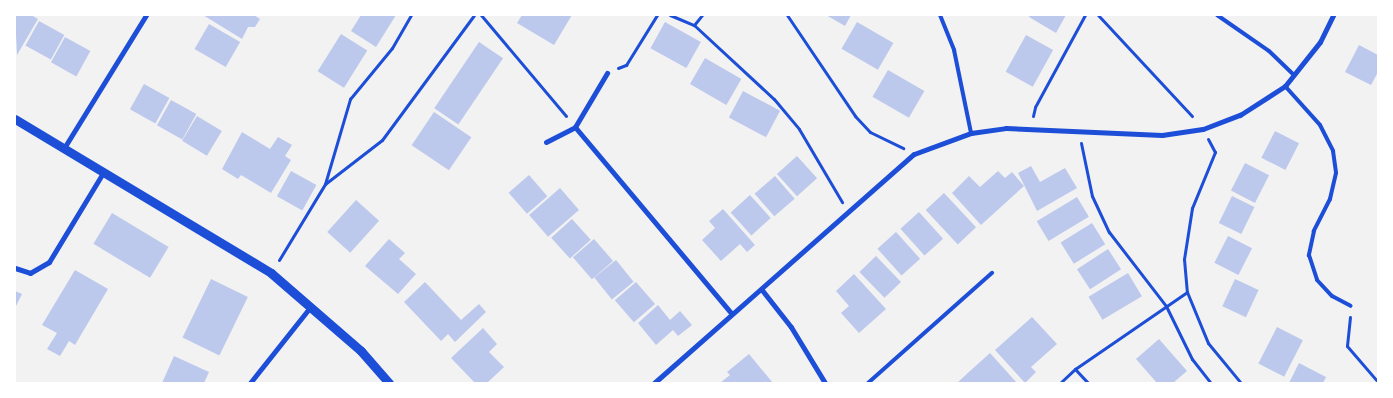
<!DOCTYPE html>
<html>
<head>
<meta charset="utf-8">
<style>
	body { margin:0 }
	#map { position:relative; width:1393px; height:398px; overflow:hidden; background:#f2f2f2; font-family:"Noto Serif",serif }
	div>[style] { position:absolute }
	.building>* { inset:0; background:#bdc9ec; transform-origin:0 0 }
	.path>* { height:3px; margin:-1.5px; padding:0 1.5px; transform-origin:1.5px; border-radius:1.5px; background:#1d4ed8 }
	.service>* { height:4px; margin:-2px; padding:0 2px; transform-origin:2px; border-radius:2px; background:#1d4ed8 }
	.minor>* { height:5px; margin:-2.5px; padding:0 2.5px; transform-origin:2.5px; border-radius:2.5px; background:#1d4ed8 }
	.tertiary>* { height:9px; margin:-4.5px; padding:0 4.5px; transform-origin:4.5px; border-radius:4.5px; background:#1d4ed8 }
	span { translate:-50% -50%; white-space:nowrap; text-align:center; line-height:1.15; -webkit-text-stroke:4px #fff; paint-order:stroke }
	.frame { position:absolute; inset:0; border:16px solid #fff; pointer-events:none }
</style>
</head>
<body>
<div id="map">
	<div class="building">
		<i style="clip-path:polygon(15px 15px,31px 15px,38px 19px,17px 55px)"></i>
		<i style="clip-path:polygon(203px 15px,254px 15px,260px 19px,255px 27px,248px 27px,242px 39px)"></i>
		<i style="clip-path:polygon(361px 15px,396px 15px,376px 47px,351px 31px)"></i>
		<i style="clip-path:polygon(522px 15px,572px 15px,554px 45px,517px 23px)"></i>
		<i style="clip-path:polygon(826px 15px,851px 15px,845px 26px)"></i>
		<i style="clip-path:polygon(1030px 15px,1066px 15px,1056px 33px,1029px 17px)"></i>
		<i style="left:39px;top:21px;width:29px;height:28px;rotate:29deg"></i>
		<i style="left:665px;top:22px;width:41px;height:30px;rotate:29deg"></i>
		<i style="left:857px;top:22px;width:42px;height:31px;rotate:30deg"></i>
		<i style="left:209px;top:24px;width:36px;height:29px;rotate:30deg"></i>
		<i style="left:341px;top:34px;width:31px;height:44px;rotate:32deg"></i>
		<i style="left:1026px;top:35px;width:31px;height:42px;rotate:29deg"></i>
		<i style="left:65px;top:37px;width:29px;height:29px;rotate:29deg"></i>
		<i style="left:479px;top:42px;width:29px;height:80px;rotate:34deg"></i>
		<i style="clip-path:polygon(1359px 45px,1378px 55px,1378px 72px,1371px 85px,1345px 72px)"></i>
		<i style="left:705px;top:58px;width:42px;height:30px;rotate:30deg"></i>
		<i style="left:888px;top:70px;width:42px;height:31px;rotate:30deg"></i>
		<i style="left:144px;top:84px;width:29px;height:29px;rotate:29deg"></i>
		<i style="left:743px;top:91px;width:42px;height:30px;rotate:28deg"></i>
		<i style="left:171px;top:100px;width:29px;height:29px;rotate:29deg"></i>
		<i style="left:434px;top:112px;width:45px;height:40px;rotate:34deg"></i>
		<i style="left:197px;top:116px;width:29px;height:29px;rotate:31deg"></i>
		<i style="left:1275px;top:131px;width:27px;height:30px;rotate:27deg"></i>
		<i style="clip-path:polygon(242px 132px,270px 149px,278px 137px,292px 145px,285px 156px,291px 160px,271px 193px,241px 175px,238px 179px,222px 169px)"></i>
		<i style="left:797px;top:156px;width:30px;height:27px;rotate:48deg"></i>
		<i style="left:1245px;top:163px;width:27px;height:31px;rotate:27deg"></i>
		<i style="clip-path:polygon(1031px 166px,1040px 182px,1065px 168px,1077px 188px,1037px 211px,1018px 173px)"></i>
		<i style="left:291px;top:171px;width:29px;height:29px;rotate:29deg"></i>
		<i style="clip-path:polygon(998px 171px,1005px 178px,1012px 172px,1024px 186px,981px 225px,952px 193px,969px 176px,980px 187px)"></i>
		<i style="left:529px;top:175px;width:28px;height:27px;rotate:49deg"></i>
		<i style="left:775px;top:176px;width:30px;height:27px;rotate:49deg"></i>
		<i style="left:560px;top:188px;width:29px;height:41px;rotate:49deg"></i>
		<i style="left:944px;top:193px;width:47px;height:25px;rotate:47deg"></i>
		<i style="left:750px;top:195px;width:31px;height:26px;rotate:48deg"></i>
		<i style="left:1232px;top:196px;width:25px;height:30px;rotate:26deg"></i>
		<i style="left:1077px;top:197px;width:23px;height:47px;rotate:59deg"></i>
		<i style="left:356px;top:200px;width:31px;height:43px;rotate:42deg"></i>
		<i style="clip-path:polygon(723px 209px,755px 245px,747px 252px,740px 244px,721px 261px,702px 240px,715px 228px,709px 221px)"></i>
		<i style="left:919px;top:212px;width:36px;height:25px;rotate:48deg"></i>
		<i style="left:112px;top:213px;width:66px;height:36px;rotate:31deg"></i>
		<i style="left:572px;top:219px;width:28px;height:28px;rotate:48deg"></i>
		<i style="left:1092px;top:223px;width:25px;height:37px;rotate:58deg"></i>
		<i style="left:896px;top:232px;width:36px;height:25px;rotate:48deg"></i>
		<i style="left:1228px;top:236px;width:27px;height:30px;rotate:27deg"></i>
		<i style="clip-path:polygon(389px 239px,405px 253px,399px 259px,416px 274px,398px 294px,365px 266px)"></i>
		<i style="left:594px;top:239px;width:29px;height:28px;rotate:49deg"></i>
		<i style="left:1108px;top:249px;width:24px;height:37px;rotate:57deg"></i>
		<i style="left:876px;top:256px;width:36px;height:23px;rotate:46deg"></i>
		<i style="left:616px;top:260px;width:28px;height:28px;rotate:51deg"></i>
		<i style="clip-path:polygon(75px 270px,108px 289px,75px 345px,69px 341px,60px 356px,47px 349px,57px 333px,42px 325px)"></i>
		<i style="left:1128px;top:273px;width:27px;height:46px;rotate:59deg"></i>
		<i style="clip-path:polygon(854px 274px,886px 309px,859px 333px,841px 313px,849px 306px,836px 291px)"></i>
		<i style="left:211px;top:279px;width:41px;height:65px;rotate:26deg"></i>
		<i style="left:1235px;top:279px;width:26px;height:30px;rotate:25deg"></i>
		<i style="clip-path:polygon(425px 282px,461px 320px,479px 304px,486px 312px,455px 342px,448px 334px,441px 341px,404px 302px)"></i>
		<i style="left:636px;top:282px;width:29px;height:28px;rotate:49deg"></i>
		<i style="clip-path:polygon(15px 291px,22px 294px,15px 308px)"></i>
		<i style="clip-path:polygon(658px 305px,670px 320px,680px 311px,692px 325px,678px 336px,673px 330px,656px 345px,638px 323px)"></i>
		<i style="clip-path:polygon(1032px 317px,1057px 344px,1031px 367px,1036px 372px,1025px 383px,995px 350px)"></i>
		<i style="left:1277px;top:327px;width:29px;height:41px;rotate:27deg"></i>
		<i style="clip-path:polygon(483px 328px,497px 344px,489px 352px,504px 367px,487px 383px,475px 383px,451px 358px)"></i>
		<i style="clip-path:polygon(1159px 339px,1187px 371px,1173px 383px,1157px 383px,1136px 359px)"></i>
		<i style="clip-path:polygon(990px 353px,1017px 383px,957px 383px,970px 371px)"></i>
		<i style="clip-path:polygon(749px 354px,773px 383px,720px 383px,730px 375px,727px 372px)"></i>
		<i style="clip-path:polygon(174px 356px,209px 372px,204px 383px,162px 383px)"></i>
		<i style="clip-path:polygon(1299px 363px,1326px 377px,1323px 383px,1289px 383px)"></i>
	</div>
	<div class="path">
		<i style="left:481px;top:15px;width:132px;rotate:49.9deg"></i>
		<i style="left:670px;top:15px;width:26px;rotate:23deg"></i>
		<i style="left:694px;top:25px;width:109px;rotate:42.8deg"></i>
		<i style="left:774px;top:99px;width:39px;rotate:50deg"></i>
		<i style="left:799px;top:129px;width:85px;rotate:59.5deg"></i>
		<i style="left:787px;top:15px;width:122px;rotate:56deg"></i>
		<i style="left:855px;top:116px;width:22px;rotate:47deg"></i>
		<i style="left:870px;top:132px;width:37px;rotate:26deg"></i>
		<i style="left:1098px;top:15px;width:138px;rotate:47.1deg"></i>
		<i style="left:694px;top:25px;width:13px;rotate:-51deg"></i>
		<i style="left:618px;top:68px;width:9px;rotate:-21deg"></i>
		<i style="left:626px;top:65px;width:59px;rotate:-58.2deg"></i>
		<i style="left:1033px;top:116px;width:9px;rotate:-77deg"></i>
		<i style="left:1035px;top:107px;width:105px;rotate:-61.5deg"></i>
		<i style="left:1208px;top:139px;width:15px;rotate:62deg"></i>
		<i style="left:1215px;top:152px;width:61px;rotate:112.3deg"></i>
		<i style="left:1192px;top:208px;width:52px;rotate:98.9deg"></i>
		<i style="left:1184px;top:259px;width:33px;rotate:85deg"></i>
		<i style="left:1187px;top:292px;width:55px;rotate:67.6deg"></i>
		<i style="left:1208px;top:343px;width:52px;rotate:50.5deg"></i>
		<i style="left:1081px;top:143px;width:54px;rotate:78.3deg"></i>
		<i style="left:1092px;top:196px;width:40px;rotate:65deg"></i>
		<i style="left:1109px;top:232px;width:93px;rotate:52.4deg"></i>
		<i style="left:1166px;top:306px;width:59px;rotate:63.9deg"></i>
		<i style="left:1192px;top:359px;width:31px;rotate:52deg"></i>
		<i style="left:325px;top:184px;width:72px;rotate:-37.7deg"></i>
		<i style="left:382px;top:140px;width:155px;rotate:-53.6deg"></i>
		<i style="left:279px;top:260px;width:89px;rotate:-58.8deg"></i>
		<i style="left:325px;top:184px;width:89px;rotate:-73.6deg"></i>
		<i style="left:350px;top:99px;width:66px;rotate:-50.5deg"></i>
		<i style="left:392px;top:48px;width:38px;rotate:-60deg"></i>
		<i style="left:1350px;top:317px;width:29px;rotate:96deg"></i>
		<i style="left:1347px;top:346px;width:48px;rotate:49.3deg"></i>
		<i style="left:1075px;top:369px;width:19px;rotate:47deg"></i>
		<i style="left:1060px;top:383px;width:21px;rotate:-43deg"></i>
		<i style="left:1075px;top:369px;width:136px;rotate:-34.5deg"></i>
	</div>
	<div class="service">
		<i style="left:940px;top:15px;width:38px;rotate:68deg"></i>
		<i style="left:954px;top:50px;width:85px;rotate:78.4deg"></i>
		<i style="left:1217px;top:15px;width:63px;rotate:34.7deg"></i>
		<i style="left:1269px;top:51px;width:35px;rotate:44deg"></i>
		<i style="left:1285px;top:86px;width:52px;rotate:48.1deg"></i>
		<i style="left:1320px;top:125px;width:29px;rotate:63deg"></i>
		<i style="left:1333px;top:151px;width:22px;rotate:82deg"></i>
		<i style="left:1336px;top:173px;width:27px;rotate:103deg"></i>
		<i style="left:1330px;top:199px;width:36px;rotate:117deg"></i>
		<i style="left:1314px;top:231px;width:25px;rotate:102deg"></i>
		<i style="left:1309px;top:255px;width:26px;rotate:72deg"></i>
		<i style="left:1317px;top:280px;width:22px;rotate:47deg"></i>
		<i style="left:1332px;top:296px;width:21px;rotate:28deg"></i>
		<i style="left:868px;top:383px;width:166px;rotate:-41.6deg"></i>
	</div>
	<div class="minor">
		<i style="left:575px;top:127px;width:244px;rotate:50deg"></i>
		<i style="left:546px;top:142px;width:33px;rotate:-27deg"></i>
		<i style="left:575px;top:127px;width:63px;rotate:-59.3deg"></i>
		<i style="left:64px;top:148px;width:156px;rotate:-58.3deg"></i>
		<i style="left:15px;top:268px;width:16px;rotate:18deg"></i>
		<i style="left:30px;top:273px;width:22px;rotate:-30deg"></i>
		<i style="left:49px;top:262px;width:104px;rotate:-58.8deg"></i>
		<i style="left:762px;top:290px;width:47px;rotate:51.9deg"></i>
		<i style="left:791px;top:327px;width:66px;rotate:58.7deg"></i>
		<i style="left:250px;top:383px;width:98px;rotate:-51.6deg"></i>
		<i style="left:654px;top:383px;width:346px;rotate:-41.4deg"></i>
		<i style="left:914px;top:154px;width:61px;rotate:-20.2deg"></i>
		<i style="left:971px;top:133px;width:35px;rotate:-8deg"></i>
		<i style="left:1006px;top:128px;width:156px;rotate:2.6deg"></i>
		<i style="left:1162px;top:135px;width:41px;rotate:-8.3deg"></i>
		<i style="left:1203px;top:129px;width:40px;rotate:-21deg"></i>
		<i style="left:1240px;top:115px;width:54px;rotate:-32.8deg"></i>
		<i style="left:1285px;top:86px;width:56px;rotate:-51.5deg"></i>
		<i style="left:1320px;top:42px;width:30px;rotate:-64deg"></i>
	</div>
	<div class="tertiary">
		<i style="left:15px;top:119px;width:299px;rotate:31deg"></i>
		<i style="left:271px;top:273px;width:119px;rotate:40.9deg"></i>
		<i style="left:361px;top:351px;width:43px;rotate:48.8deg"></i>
	</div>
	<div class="frame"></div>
</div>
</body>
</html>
